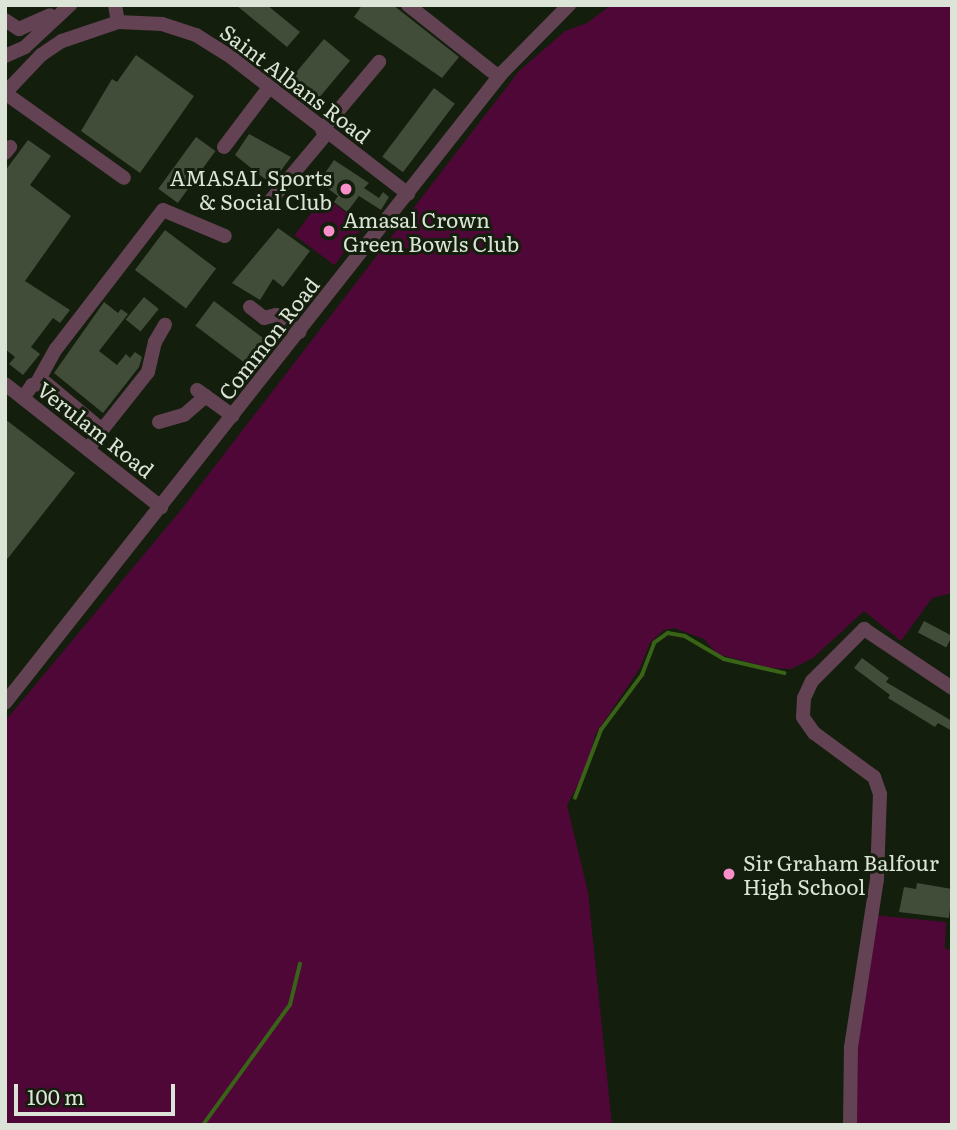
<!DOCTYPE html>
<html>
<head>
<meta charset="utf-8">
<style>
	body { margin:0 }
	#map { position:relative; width:957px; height:1130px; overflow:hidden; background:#131e0c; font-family:Literata,serif }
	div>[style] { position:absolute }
	.green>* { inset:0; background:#4f0737; transform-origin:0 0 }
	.stream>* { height:3.5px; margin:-1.75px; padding:0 1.75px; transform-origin:1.75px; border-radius:1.75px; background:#396317 }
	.building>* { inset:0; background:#414d39; transform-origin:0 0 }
	.minor>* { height:14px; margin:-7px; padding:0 7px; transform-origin:7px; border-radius:7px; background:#634254 }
	.dots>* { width:19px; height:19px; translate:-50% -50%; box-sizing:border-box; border:4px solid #131e0c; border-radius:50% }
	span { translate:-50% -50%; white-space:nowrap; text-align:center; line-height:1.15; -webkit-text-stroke:6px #131e0c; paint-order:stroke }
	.street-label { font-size:21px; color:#dce4d8 }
	.poi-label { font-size:21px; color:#dce4d8 }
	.right { translate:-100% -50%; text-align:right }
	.left { translate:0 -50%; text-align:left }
	.frame { position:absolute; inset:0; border:7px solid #dce4d8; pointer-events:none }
	.scale { position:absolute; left:14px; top:1084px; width:161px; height:32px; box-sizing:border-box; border:4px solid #dce4d8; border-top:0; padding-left:9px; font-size:21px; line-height:24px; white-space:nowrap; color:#dce4d8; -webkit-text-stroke:5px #131e0c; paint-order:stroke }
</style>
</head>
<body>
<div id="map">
	<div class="green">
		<i style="clip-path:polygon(611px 5px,952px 5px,952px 593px,932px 598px,901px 641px,864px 611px,813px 658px,791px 669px,771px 668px,717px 654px,704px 639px,674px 628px,664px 630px,650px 643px,640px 668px,595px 735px,588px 766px,567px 805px,588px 892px,612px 1125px,5px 1125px,5px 721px,181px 510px,519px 71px,565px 31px,587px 23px)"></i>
		<i style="left:324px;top:196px;width:50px;height:49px;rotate:37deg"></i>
		<i style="clip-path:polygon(873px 915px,946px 922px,945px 949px,952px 950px,952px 1125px,855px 1125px,856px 1057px)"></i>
	</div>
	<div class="stream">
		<i style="left:575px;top:798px;width:73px;rotate:-69.1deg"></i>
		<i style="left:601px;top:730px;width:69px;rotate:-53.3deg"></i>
		<i style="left:642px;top:675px;width:34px;rotate:-69deg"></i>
		<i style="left:654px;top:643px;width:17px;rotate:-36deg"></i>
		<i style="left:668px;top:633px;width:17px;rotate:10deg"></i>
		<i style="left:685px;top:636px;width:45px;rotate:30.5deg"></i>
		<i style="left:724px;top:659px;width:62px;rotate:13.1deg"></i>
		<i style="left:203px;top:1125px;width:148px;rotate:-54.1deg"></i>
		<i style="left:290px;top:1005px;width:42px;rotate:-76.3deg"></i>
	</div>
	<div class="building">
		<i style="clip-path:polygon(236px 5px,267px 5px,300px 32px,287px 47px)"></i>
		<i style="clip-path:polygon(362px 5px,393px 5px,459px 57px,442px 78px,354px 17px)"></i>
		<i style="left:324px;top:39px;width:34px;height:57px;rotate:40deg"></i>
		<i style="clip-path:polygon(136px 55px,194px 96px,140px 173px,81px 131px,112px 79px,117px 82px)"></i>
		<i style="left:434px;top:88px;width:26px;height:86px;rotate:37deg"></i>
		<i style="clip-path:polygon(249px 134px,291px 157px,271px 184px,235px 155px)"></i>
		<i style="left:196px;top:137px;width:24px;height:64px;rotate:36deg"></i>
		<i style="clip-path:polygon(28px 140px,51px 156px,30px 185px,71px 216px,25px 281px,70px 310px,60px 323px,53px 318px,31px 347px,40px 354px,23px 375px,9px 364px,15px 357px,5px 349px,5px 171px)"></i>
		<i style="clip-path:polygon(334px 160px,369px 183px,364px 188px,379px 198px,383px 192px,389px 197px,381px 210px,359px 196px,347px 212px,334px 202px,338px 196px,319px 182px)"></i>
		<i style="clip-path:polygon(278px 228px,310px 251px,283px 287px,273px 279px,260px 300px,232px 283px)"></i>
		<i style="left:165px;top:230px;width:64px;height:50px;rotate:37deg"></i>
		<i style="left:144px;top:297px;width:19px;height:29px;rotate:39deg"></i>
		<i style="left:214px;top:301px;width:69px;height:31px;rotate:37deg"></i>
		<i style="clip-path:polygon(104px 302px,118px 313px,121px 309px,128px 314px,99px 351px,117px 365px,126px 354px,130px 358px,135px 352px,142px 357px,139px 367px,103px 413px,54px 373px)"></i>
		<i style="clip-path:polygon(5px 419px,75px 473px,5px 562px)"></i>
		<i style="left:924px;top:621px;width:32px;height:13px;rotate:28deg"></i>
		<i style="clip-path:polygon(862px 658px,889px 678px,886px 682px,952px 721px,952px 731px,938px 723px,935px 727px,888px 698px,890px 695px,854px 668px)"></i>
		<i style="clip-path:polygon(917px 883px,952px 889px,949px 918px,899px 912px,904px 887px,916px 889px)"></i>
	</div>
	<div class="minor">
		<i style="left:115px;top:5px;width:17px;rotate:80deg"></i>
		<i style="left:408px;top:5px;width:116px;rotate:38.4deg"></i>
		<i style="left:5px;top:20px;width:17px;rotate:33deg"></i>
		<i style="left:19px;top:29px;width:34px;rotate:-24deg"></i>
		<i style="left:5px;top:56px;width:22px;rotate:-24deg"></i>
		<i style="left:25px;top:47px;width:62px;rotate:-43deg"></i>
		<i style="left:5px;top:93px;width:52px;rotate:-46.5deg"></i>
		<i style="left:41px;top:55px;width:25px;rotate:-34deg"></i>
		<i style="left:62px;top:41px;width:59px;rotate:-18.7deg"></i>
		<i style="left:118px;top:22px;width:44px;rotate:2.6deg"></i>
		<i style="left:162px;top:24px;width:36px;rotate:18deg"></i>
		<i style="left:196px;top:35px;width:36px;rotate:32deg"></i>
		<i style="left:227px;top:54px;width:229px;rotate:37.7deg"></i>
		<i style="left:5px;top:93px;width:146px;rotate:35.5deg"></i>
		<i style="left:322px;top:130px;width:89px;rotate:-50deg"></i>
		<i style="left:224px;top:147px;width:88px;rotate:-52.9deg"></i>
		<i style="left:5px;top:153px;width:8px;rotate:-50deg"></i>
		<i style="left:271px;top:200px;width:87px;rotate:-50.1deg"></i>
		<i style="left:250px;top:307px;width:18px;rotate:38deg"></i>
		<i style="left:264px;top:318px;width:12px;rotate:-14deg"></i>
		<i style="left:276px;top:315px;width:29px;rotate:36deg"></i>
		<i style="left:38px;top:381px;width:37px;rotate:-61deg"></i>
		<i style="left:56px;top:349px;width:175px;rotate:-52.4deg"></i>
		<i style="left:163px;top:210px;width:67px;rotate:22.8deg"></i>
		<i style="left:5px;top:384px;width:199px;rotate:38.3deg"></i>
		<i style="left:197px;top:390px;width:44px;rotate:35.8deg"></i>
		<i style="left:23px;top:398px;width:16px;rotate:-55deg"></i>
		<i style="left:32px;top:385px;width:14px;rotate:-8deg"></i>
		<i style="left:46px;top:383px;width:73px;rotate:40deg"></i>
		<i style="left:102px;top:430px;width:24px;rotate:126deg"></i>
		<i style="left:159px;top:422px;width:26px;rotate:-16deg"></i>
		<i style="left:184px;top:415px;width:29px;rotate:-41deg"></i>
		<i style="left:102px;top:430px;width:74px;rotate:-51.6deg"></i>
		<i style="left:148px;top:372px;width:31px;rotate:-77deg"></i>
		<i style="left:155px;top:342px;width:20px;rotate:-60deg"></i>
		<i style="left:5px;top:703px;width:801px;rotate:-51.74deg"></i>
		<i style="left:501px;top:74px;width:97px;rotate:-45.4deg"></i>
		<i style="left:850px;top:1125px;width:78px;rotate:-89.3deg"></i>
		<i style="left:851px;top:1047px;width:170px;rotate:-81.2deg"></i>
		<i style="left:877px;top:879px;width:85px;rotate:-88deg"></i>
		<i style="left:880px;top:794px;width:18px;rotate:-109deg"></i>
		<i style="left:874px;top:777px;width:74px;rotate:-143.7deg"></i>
		<i style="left:814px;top:733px;width:19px;rotate:-125deg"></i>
		<i style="left:803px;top:717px;width:19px;rotate:-87deg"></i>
		<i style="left:804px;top:698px;width:19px;rotate:-65deg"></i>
		<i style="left:812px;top:681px;width:74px;rotate:-45deg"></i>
		<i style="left:864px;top:629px;width:106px;rotate:33.8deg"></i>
	</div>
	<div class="dots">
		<i style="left:346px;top:189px;background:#f98fca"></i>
		<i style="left:329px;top:231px;background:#f98fca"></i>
		<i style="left:729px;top:874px;background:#f98fca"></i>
	</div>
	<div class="street-label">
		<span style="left:296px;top:83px;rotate:37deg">Saint Albans Road</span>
		<span style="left:268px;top:338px;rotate:-52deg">Common Road</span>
		<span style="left:96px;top:429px;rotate:38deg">Verulam Road</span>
	</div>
	<div class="poi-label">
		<span class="right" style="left:332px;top:189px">AMASAL Sports<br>&amp; Social Club</span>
		<span class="left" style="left:343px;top:231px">Amasal Crown<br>Green Bowls Club</span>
		<span class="left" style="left:743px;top:874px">Sir Graham Balfour<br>High School</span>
	</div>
	<div class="frame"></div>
	<div class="scale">100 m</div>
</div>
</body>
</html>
